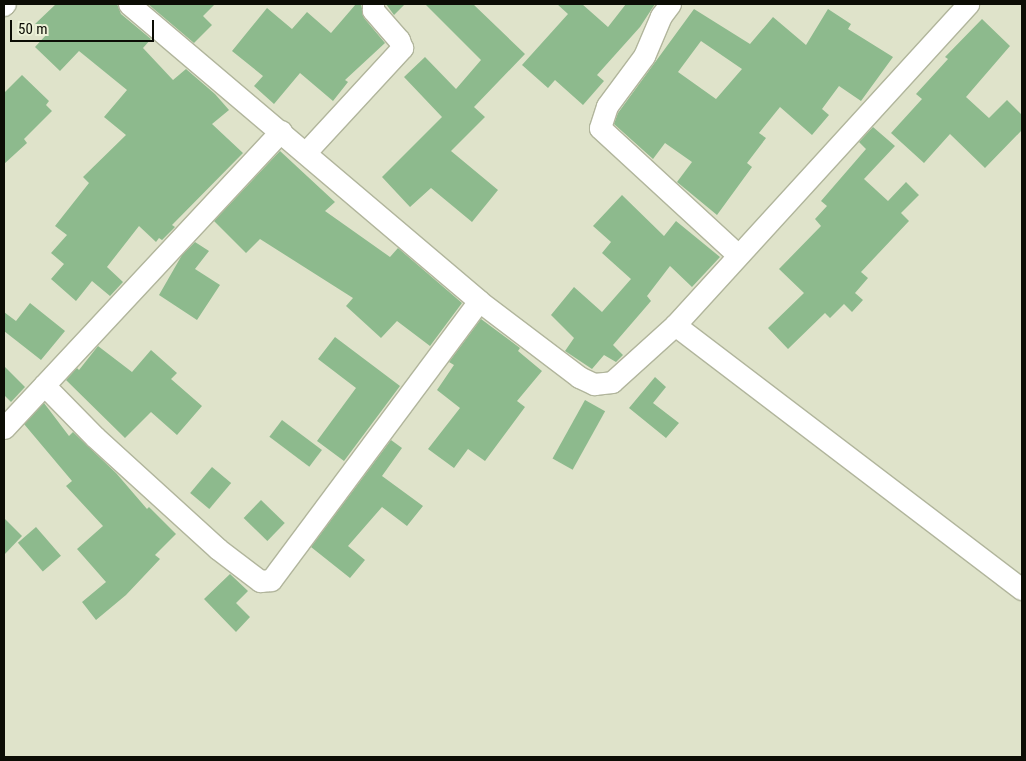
<!DOCTYPE html>
<html>
<head>
<meta charset="utf-8">
<style>
	body { margin:0 }
	#map { position:relative; width:1026px; height:761px; overflow:hidden; background:#dfe3ca; font-family:"Roboto Condensed",sans-serif }
	div>[style] { position:absolute }
	.building>* { inset:0; background:#8dba8d; transform-origin:0 0 }
	.roads { filter:drop-shadow(1px 0 #b1b59c) drop-shadow(-1px 0 #b1b59c) drop-shadow(0 1px #b1b59c) drop-shadow(0 -1px #b1b59c) }
	.minor>* { height:21px; margin:-10.5px; padding:0 10.5px; transform-origin:10.5px; border-radius:10.5px; background:#fff }
	span { translate:-50% -50%; white-space:nowrap; text-align:center; line-height:1.15; -webkit-text-stroke:4px #ecf1d7; paint-order:stroke }
	.frame { position:absolute; inset:0; border:5px solid #0c0d05; pointer-events:none }
	.scale { position:absolute; left:10px; top:20px; width:144px; height:22px; box-sizing:border-box; border:2px solid #0c0d05; border-top:0; padding-left:6px; font-size:15px; line-height:18px; white-space:nowrap; color:#0c0d05; -webkit-text-stroke:4px #ecf1d7; paint-order:stroke }
</style>
</head>
<body>
<div id="map">
	<div class="building">
		<i style="clip-path:polygon(56px 4px,117px 4px,121px 14px,151px 39px,143px 48px,173px 80px,186px 69px,215px 94px,229px 110px,212px 124px,243px 153px,172px 225px,175px 227px,162px 240px,159px 238px,156px 242px,139px 226px,107px 267px,123px 282px,110px 296px,92px 281px,76px 301px,51px 279px,64px 264px,51px 253px,67px 235px,55px 226px,89px 183px,83px 177px,126px 135px,104px 117px,127px 90px,79px 51px,60px 71px,35px 47px,46px 35px,35px 24px)"></i>
		<i style="clip-path:polygon(148px 4px,215px 4px,203px 16px,212px 25px,194px 43px)"></i>
		<i style="clip-path:polygon(356px 4px,361px 4px,364px 18px,385px 43px,345px 80px,348px 82px,333px 101px,300px 73px,274px 104px,254px 86px,263px 76px,232px 51px,267px 8px,292px 29px,307px 12px,331px 33px)"></i>
		<i style="clip-path:polygon(386px 4px,385px 4px,405px 4px,394px 15px)"></i>
		<i style="clip-path:polygon(425px 4px,473px 4px,525px 54px,474px 107px,485px 117px,451px 151px,498px 190px,472px 222px,431px 188px,410px 207px,382px 177px,442px 117px,404px 77px,425px 57px,456px 89px,481px 60px)"></i>
		<i style="clip-path:polygon(557px 4px,582px 4px,608px 27px,626px 4px,655px 4px,640px 27px,597px 75px,604px 81px,583px 105px,555px 80px,548px 88px,522px 65px,568px 14px)"></i>
		<i style="clip-path:polygon(evenodd,694px 9px,750px 44px,773px 17px,806px 45px,828px 9px,851px 24px,848px 29px,893px 57px,861px 101px,839px 86px,822px 109px,829px 115px,812px 135px,780px 107px,759px 133px,766px 138px,747px 163px,752px 167px,717px 215px,677px 182px,692px 162px,665px 143px,653px 159px,614px 124px,618px 113px,694px 9px,701px 41px,742px 69px,716px 99px,678px 72px,701px 41px)"></i>
		<i style="clip-path:polygon(982px 19px,1010px 46px,966px 97px,989px 118px,1007px 100px,1022px 115px,1022px 130px,985px 168px,950px 134px,924px 163px,891px 133px,922px 99px,916px 94px,948px 59px,945px 57px)"></i>
		<i style="clip-path:polygon(22px 75px,49px 101px,46px 105px,52px 111px,24px 139px,27px 143px,4px 164px,4px 93px)"></i>
		<i style="clip-path:polygon(873px 127px,895px 146px,864px 179px,888px 201px,906px 182px,919px 195px,901px 213px,909px 221px,861px 272px,868px 278px,855px 293px,863px 300px,852px 312px,844px 304px,830px 318px,825px 313px,788px 349px,768px 328px,804px 293px,779px 269px,821px 226px,815px 219px,827px 206px,821px 201px,866px 149px,859px 142px)"></i>
		<i style="clip-path:polygon(280px 151px,335px 202px,325px 211px,390px 257px,398px 248px,462px 303px,430px 346px,397px 321px,381px 338px,346px 306px,353px 298px,260px 239px,246px 253px,214px 221px)"></i>
		<i style="clip-path:polygon(622px 195px,664px 236px,676px 221px,720px 257px,692px 287px,670px 266px,647px 296px,651px 301px,613px 345px,623px 355px,616px 362px,604px 355px,592px 369px,565px 351px,574px 338px,551px 315px,574px 287px,602px 312px,631px 279px,602px 253px,611px 242px,593px 226px)"></i>
		<i style="clip-path:polygon(195px 242px,209px 251px,195px 269px,220px 285px,197px 320px,159px 295px,182px 255px)"></i>
		<i style="clip-path:polygon(30px 303px,65px 331px,41px 360px,4px 331px,4px 312px,16px 321px)"></i>
		<i style="clip-path:polygon(481px 319px,520px 348px,518px 351px,542px 371px,517px 401px,525px 407px,485px 461px,468px 449px,454px 468px,428px 449px,460px 408px,437px 390px,454px 365px,449px 362px)"></i>
		<i style="clip-path:polygon(335px 337px,400px 386px,344px 461px,317px 441px,356px 388px,318px 359px)"></i>
		<i style="clip-path:polygon(98px 346px,132px 372px,151px 350px,177px 373px,171px 379px,202px 406px,177px 435px,151px 412px,125px 438px,66px 380px,77px 368px,79px 370px)"></i>
		<i style="clip-path:polygon(4px 366px,25px 387px,11px 402px,4px 395px)"></i>
		<i style="clip-path:polygon(655px 377px,666px 387px,653px 403px,679px 423px,666px 438px,629px 408px)"></i>
		<i style="left:585px;top:400px;width:23px;height:67px;rotate:29deg"></i>
		<i style="clip-path:polygon(44px 403px,69px 436px,73px 432px,116px 473px,147px 509px,149px 507px,176px 534px,155px 555px,160px 559px,126px 595px,96px 620px,82px 602px,106px 582px,77px 549px,103px 526px,66px 486px,72px 481px,24px 424px)"></i>
		<i style="left:282px;top:420px;width:50px;height:21px;rotate:37deg"></i>
		<i style="clip-path:polygon(391px 440px,402px 448px,382px 476px,423px 506px,407px 526px,382px 507px,348px 546px,365px 560px,350px 578px,311px 547px)"></i>
		<i style="left:212px;top:467px;width:25px;height:34px;rotate:40deg"></i>
		<i style="left:261px;top:500px;width:33px;height:25px;rotate:44deg"></i>
		<i style="clip-path:polygon(4px 518px,22px 536px,4px 555px)"></i>
		<i style="left:36px;top:527px;width:38px;height:24px;rotate:49deg"></i>
		<i style="clip-path:polygon(230px 574px,248px 591px,236px 603px,250px 617px,236px 632px,204px 599px)"></i>
	</div>
	<div class="roads">
		<div class="minor">
			<i style="left:129px;top:4px;width:459px;rotate:40.3deg"></i>
			<i style="left:479px;top:301px;width:126px;rotate:37.2deg"></i>
			<i style="left:579px;top:377px;width:17px;rotate:25deg"></i>
			<i style="left:594px;top:384px;width:18px;rotate:-6deg"></i>
			<i style="left:612px;top:382px;width:85px;rotate:-42.1deg"></i>
			<i style="left:675px;top:325px;width:435px;rotate:-47.6deg"></i>
			<i style="left:670px;top:4px;width:15px;rotate:127deg"></i>
			<i style="left:661px;top:16px;width:43px;rotate:113deg"></i>
			<i style="left:644px;top:56px;width:62px;rotate:126.5deg"></i>
			<i style="left:607px;top:106px;width:23px;rotate:108deg"></i>
			<i style="left:600px;top:128px;width:186px;rotate:42.6deg"></i>
			<i style="left:4px;top:5px;width:1px;rotate:-45deg"></i>
			<i style="left:281px;top:131px;width:347px;rotate:133deg"></i>
			<i style="left:44px;top:385px;width:73px;rotate:45.6deg"></i>
			<i style="left:95px;top:437px;width:166px;rotate:42.3deg"></i>
			<i style="left:218px;top:549px;width:53px;rotate:37.3deg"></i>
			<i style="left:260px;top:581px;width:11px;rotate:-5deg"></i>
			<i style="left:271px;top:580px;width:348px;rotate:-53.3deg"></i>
			<i style="left:306px;top:152px;width:142px;rotate:-47.3deg"></i>
			<i style="left:402px;top:48px;width:9px;rotate:-111deg"></i>
			<i style="left:399px;top:40px;width:40px;rotate:-131deg"></i>
			<i style="left:373px;top:10px;width:6px;rotate:-90deg"></i>
			<i style="left:675px;top:325px;width:436px;rotate:37.3deg"></i>
			<i style="left:4px;top:428px;width:59px;rotate:-47.1deg"></i>
		</div>
	</div>
	<div class="frame"></div>
	<div class="scale">50 m</div>
</div>
</body>
</html>
